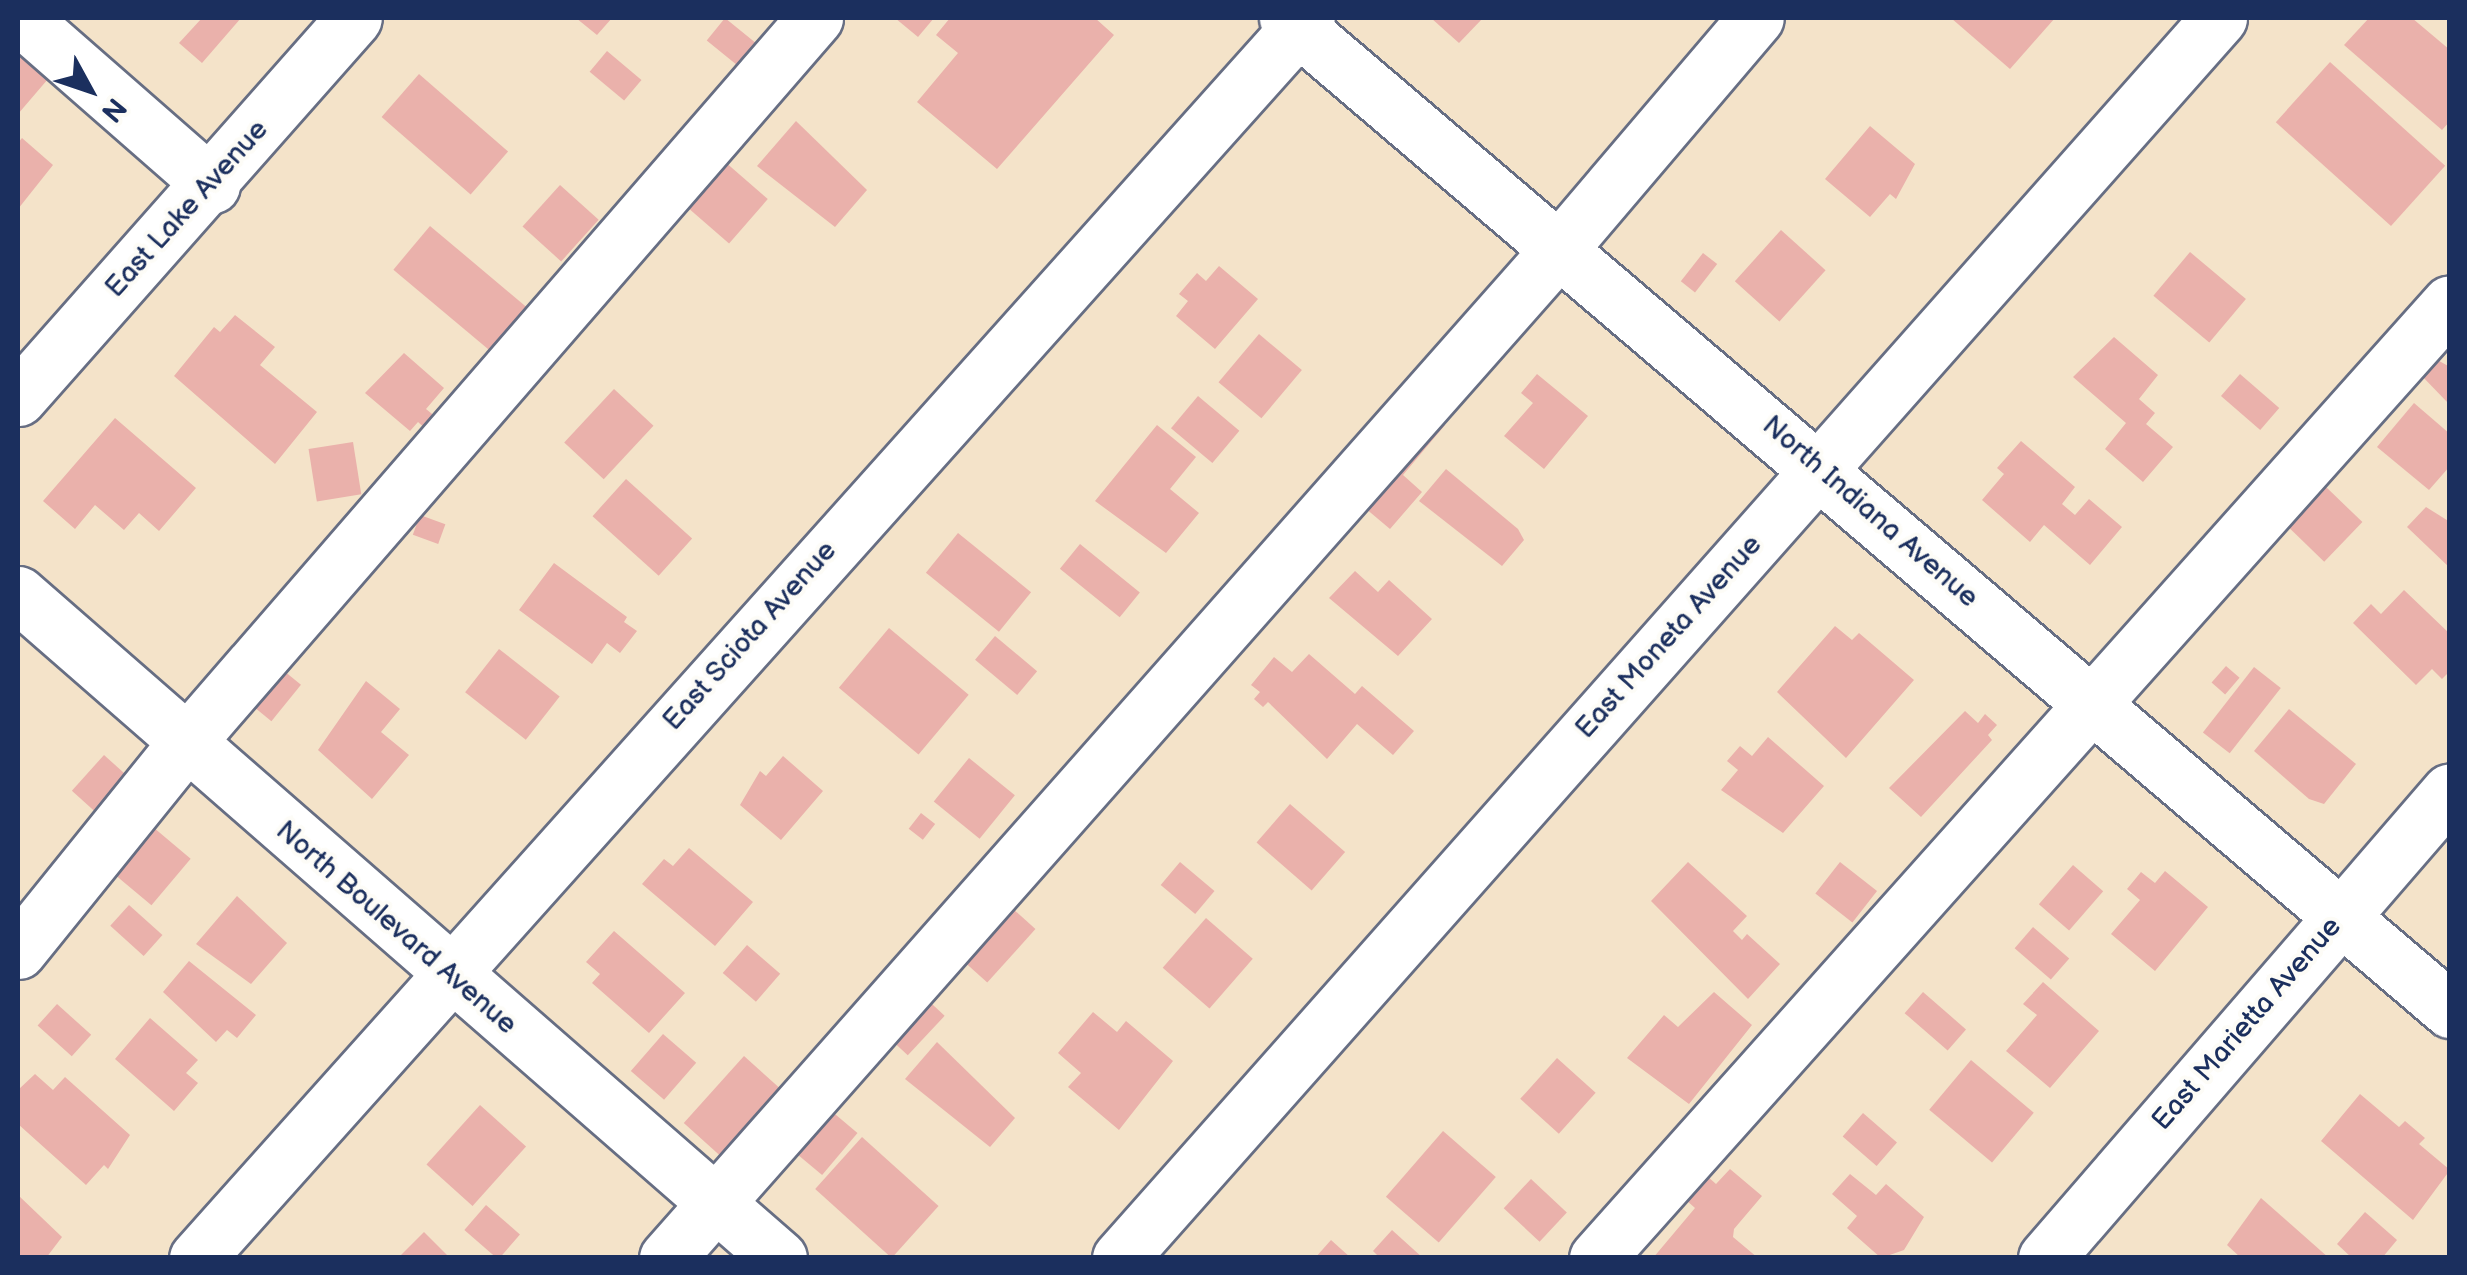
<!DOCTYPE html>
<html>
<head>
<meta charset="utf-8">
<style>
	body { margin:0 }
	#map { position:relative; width:2467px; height:1275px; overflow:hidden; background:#f4e3c9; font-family:"Balsamiq Sans",sans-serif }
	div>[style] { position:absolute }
	.building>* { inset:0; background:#eab1ab; transform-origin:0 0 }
	.roads { filter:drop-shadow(2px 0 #676e83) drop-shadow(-2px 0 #676e83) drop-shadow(0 2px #676e83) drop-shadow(0 -2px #676e83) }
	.minor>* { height:55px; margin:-27.5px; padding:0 27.5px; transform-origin:27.5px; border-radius:27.5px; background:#fff }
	span { translate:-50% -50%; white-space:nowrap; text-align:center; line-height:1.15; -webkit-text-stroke:8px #fdfcf7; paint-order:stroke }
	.street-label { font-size:28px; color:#1b2f5e }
	.frame { position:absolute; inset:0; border:20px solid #1b2f5e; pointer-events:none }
	.north { position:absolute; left:40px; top:40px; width:100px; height:100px; -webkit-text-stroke:8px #fdfcf7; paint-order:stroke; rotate:130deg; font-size:28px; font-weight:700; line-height:40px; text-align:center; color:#1b2f5e }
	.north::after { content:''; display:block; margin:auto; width:35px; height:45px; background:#1b2f5e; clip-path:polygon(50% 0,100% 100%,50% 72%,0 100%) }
</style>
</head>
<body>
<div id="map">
	<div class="building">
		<i style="clip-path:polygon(202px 18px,241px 18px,202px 63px,179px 43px)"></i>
		<i style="clip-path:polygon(576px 18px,612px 18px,597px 35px)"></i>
		<i style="left:725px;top:18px;width:46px;height:29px;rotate:39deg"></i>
		<i style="clip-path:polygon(895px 18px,934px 18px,918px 37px)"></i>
		<i style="clip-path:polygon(950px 18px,1095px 18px,1114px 35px,997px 169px,917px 102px,958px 53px,936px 35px)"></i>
		<i style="clip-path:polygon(1431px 18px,1483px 18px,1459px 43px)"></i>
		<i style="clip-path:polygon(1951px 18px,2055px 18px,2010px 69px)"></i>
		<i style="clip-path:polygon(2369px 18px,2412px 18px,2450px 50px,2450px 121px,2442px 130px,2344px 45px)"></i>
		<i style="left:607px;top:51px;width:45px;height:27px;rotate:40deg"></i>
		<i style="clip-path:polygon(18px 53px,48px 79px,18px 114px)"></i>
		<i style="left:2330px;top:62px;width:155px;height:81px;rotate:42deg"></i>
		<i style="left:419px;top:74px;width:118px;height:57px;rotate:41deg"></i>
		<i style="clip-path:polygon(796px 121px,867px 190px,835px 227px,757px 166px)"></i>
		<i style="clip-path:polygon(1870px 126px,1915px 164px,1896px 199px,1890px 194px,1870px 217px,1825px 179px)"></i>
		<i style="clip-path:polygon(22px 138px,53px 165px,18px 209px,18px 143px)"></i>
		<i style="left:724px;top:161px;width:58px;height:59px;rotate:41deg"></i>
		<i style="left:560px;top:185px;width:52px;height:56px;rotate:42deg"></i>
		<i style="left:430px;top:226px;width:127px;height:57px;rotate:40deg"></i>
		<i style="left:1781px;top:230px;width:60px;height:69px;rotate:42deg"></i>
		<i style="left:2190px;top:252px;width:73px;height:57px;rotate:40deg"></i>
		<i style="left:1703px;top:253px;width:18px;height:36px;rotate:38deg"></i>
		<i style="clip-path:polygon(1219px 266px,1258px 299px,1215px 349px,1176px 316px,1188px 301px,1179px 294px,1197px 273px,1206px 281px)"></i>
		<i style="clip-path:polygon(235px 315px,275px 347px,260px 365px,317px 412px,275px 464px,174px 376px,214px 327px,220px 332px)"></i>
		<i style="left:1259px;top:334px;width:56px;height:63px;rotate:40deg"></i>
		<i style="clip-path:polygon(2114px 337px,2158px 375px,2139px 399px,2155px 413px,2146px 424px,2173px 447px,2143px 482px,2105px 449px,2126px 423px,2073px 377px)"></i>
		<i style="clip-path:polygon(404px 353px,444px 388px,426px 409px,437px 418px,427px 430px,418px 422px,410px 431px,365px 393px)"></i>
		<i style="clip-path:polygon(2432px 357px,2450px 367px,2450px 405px,2418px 372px)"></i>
		<i style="clip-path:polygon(1537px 374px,1588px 416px,1544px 469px,1504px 436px,1533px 403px,1521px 393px)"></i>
		<i style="left:2240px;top:374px;width:52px;height:29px;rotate:41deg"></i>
		<i style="left:614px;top:389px;width:54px;height:73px;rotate:43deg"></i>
		<i style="left:1198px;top:396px;width:54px;height:42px;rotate:40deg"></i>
		<i style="clip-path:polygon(2414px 403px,2450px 434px,2450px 466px,2429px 490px,2377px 447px)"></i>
		<i style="clip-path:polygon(1427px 409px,1445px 425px,1403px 475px,1422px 492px,1390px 529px,1352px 497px)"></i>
		<i style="clip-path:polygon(115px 418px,196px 488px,159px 531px,139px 513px,124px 530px,95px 505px,75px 529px,43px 501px)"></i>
		<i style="clip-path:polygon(1157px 425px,1196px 457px,1170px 489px,1199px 513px,1166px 553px,1095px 501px)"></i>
		<i style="clip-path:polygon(2021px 441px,2075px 487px,2062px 504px,2075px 515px,2089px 499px,2122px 527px,2090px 565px,2044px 525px,2030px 542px,1982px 500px,2004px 474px,1997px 468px)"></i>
		<i style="left:353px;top:442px;width:53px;height:45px;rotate:81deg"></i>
		<i style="clip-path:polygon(1446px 469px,1518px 529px,1524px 540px,1502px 566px,1419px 501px)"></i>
		<i style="left:626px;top:479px;width:89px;height:50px;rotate:42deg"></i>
		<i style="left:2325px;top:486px;width:52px;height:55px;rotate:44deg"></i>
		<i style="clip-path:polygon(2426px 507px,2450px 522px,2450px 568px,2407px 527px)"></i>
		<i style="left:420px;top:515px;width:27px;height:21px;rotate:20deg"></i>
		<i style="left:958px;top:533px;width:94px;height:51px;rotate:39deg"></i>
		<i style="left:1080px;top:544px;width:77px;height:32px;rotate:39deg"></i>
		<i style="clip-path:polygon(554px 563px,627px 617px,624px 622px,637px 631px,620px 653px,607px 643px,592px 664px,519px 610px)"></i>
		<i style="clip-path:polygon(1355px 571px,1378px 592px,1389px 580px,1432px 619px,1398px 656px,1329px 598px)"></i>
		<i style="clip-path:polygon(2404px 590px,2450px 634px,2450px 671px,2442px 679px,2432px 669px,2416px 685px,2353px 623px,2371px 604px,2381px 614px)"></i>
		<i style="clip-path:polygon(1835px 626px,1852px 640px,1859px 633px,1914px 680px,1846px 758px,1777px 692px)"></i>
		<i style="left:889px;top:628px;width:104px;height:78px;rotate:40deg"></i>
		<i style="left:995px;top:636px;width:55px;height:31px;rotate:40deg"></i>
		<i style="left:499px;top:649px;width:77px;height:55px;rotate:38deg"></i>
		<i style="clip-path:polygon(1309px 654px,1355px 694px,1362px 686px,1414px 731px,1393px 755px,1357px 724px,1327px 759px,1268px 702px,1263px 707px,1254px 699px,1260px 692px,1251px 685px,1274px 657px,1292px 672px)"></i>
		<i style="left:273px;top:662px;width:36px;height:47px;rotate:39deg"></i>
		<i style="left:2226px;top:666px;width:18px;height:22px;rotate:41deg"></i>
		<i style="left:2254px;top:667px;width:34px;height:83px;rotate:38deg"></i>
		<i style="clip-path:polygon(366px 681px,400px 709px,381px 732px,409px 755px,372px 799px,318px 750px)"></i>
		<i style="clip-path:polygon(2289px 709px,2356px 764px,2324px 804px,2309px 799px,2254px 751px)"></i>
		<i style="clip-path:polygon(1965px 711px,1978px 723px,1985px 714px,1997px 725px,1988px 735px,1992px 740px,1921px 817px,1889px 788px)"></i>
		<i style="clip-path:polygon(1768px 737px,1824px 786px,1783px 833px,1721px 790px,1738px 770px,1727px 761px,1740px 746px,1752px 756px)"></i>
		<i style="left:104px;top:755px;width:31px;height:48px;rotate:42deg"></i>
		<i style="clip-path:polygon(783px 756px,823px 791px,781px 840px,740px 805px,760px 771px,766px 776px)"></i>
		<i style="left:969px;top:758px;width:59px;height:56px;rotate:39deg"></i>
		<i style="left:1290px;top:804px;width:73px;height:51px;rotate:41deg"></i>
		<i style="left:921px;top:813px;width:18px;height:20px;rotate:38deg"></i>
		<i style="left:147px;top:822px;width:57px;height:61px;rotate:40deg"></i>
		<i style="clip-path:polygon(689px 848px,753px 902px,715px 946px,642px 884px,664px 859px,673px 866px)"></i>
		<i style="left:1180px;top:862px;width:45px;height:30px;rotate:40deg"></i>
		<i style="clip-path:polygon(1688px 862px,1747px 916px,1733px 931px,1742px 940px,1747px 934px,1780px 964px,1748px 999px,1651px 901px)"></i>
		<i style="left:1840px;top:862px;width:47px;height:40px;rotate:38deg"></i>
		<i style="left:2073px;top:865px;width:40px;height:52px;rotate:41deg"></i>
		<i style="clip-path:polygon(2165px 871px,2208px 907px,2155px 971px,2111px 934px,2140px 900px,2127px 889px,2141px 872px,2155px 883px)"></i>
		<i style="clip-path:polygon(237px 896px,287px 943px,251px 984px,196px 944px)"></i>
		<i style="left:1002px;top:899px;width:45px;height:72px;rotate:42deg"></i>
		<i style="left:129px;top:905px;width:45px;height:28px;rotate:42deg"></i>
		<i style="left:1206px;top:918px;width:62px;height:66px;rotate:41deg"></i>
		<i style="left:2033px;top:927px;width:48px;height:28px;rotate:41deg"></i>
		<i style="clip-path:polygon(614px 931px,685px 993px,649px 1033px,592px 983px,600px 974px,586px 962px)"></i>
		<i style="left:747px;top:945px;width:44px;height:37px;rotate:41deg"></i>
		<i style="clip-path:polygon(189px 961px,256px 1015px,237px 1038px,227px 1030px,216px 1042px,163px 992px)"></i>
		<i style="clip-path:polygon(2043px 982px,2099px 1031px,2050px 1088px,2006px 1051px,2037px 1015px,2023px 1004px)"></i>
		<i style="left:919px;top:992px;width:35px;height:54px;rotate:43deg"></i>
		<i style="clip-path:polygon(1714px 992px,1752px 1025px,1689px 1104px,1627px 1058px,1664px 1015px,1678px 1027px)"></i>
		<i style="left:1923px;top:992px;width:57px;height:28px;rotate:41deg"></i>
		<i style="left:57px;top:1004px;width:46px;height:29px;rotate:42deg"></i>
		<i style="clip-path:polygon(1093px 1012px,1117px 1032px,1126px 1021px,1173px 1061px,1119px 1130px,1068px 1087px,1081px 1073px,1058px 1053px)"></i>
		<i style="clip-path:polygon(150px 1018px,198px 1060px,186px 1073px,198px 1083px,174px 1111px,115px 1059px)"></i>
		<i style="left:663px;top:1034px;width:44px;height:49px;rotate:41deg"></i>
		<i style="clip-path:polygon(937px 1042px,1015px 1118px,990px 1147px,905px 1079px)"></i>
		<i style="left:744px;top:1056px;width:52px;height:90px;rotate:42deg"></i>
		<i style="left:1557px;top:1058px;width:52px;height:55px;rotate:42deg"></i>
		<i style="left:1971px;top:1060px;width:82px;height:65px;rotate:40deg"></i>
		<i style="clip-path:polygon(35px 1074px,53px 1090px,65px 1077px,130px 1135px,108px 1169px,104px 1165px,86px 1185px,18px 1124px,18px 1090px)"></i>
		<i style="clip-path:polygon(2360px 1094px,2399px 1127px,2405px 1121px,2425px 1138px,2419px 1144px,2450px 1170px,2413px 1220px,2321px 1141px)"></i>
		<i style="left:823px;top:1104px;width:45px;height:55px;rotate:40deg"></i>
		<i style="left:480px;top:1105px;width:62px;height:80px;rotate:42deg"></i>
		<i style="left:1863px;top:1113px;width:45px;height:31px;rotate:41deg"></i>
		<i style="left:1443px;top:1131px;width:70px;height:87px;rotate:41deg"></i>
		<i style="left:862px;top:1137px;width:103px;height:70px;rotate:42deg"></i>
		<i style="clip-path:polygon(1730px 1169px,1762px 1196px,1734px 1229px,1733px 1237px,1758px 1258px,1653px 1258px,1695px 1208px,1686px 1200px,1707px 1176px,1716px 1184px)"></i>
		<i style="clip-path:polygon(1850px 1174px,1876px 1195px,1886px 1184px,1924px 1217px,1904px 1250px,1881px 1258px,1847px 1228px,1857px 1216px,1832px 1194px)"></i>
		<i style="left:1531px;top:1179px;width:49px;height:40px;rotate:43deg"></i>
		<i style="clip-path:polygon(18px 1195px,62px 1237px,46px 1258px,18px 1258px)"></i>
		<i style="clip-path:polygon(2261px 1198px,2329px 1258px,2241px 1258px,2227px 1245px)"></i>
		<i style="left:486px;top:1205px;width:45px;height:33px;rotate:41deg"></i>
		<i style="clip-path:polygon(2365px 1212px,2397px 1240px,2382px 1258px,2352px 1258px,2337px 1244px)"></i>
		<i style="clip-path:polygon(1392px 1230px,1423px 1258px,1380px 1258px,1373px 1251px)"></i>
		<i style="clip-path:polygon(424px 1232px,450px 1258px,398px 1258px)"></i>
		<i style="clip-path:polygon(1331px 1240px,1351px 1258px,1315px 1258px)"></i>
	</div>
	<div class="roads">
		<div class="minor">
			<i style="left:21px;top:18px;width:254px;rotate:41.2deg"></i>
			<i style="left:1287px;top:18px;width:1529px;rotate:40.46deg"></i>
			<i style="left:18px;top:398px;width:507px;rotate:-48.52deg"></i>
			<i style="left:18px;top:594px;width:1010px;rotate:41.11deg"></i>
			<i style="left:18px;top:951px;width:267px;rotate:-51.1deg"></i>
			<i style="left:186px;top:743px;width:960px;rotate:-49.06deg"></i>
			<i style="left:197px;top:1258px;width:1664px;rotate:-48.17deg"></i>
			<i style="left:667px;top:1258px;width:1348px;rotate:-48.52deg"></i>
			<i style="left:1560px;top:248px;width:302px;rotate:-49.6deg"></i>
			<i style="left:1120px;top:1258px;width:1657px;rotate:-48.45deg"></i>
			<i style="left:1597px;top:1258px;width:1280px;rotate:-48.23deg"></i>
			<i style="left:2046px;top:1258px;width:617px;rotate:-49.14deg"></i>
		</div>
	</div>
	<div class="street-label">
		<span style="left:187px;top:209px;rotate:-48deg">East Lake Avenue</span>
		<span style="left:1870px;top:512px;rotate:41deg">North Indiana Avenue</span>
		<span style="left:750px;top:636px;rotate:-48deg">East Sciota Avenue</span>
		<span style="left:1669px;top:637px;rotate:-48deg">East Moneta Avenue</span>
		<span style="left:396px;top:928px;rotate:41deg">North Boulevard Avenue</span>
		<span style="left:2247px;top:1024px;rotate:-49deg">East Marietta Avenue</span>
	</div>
	<div class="frame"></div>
	<div class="north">N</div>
</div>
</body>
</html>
